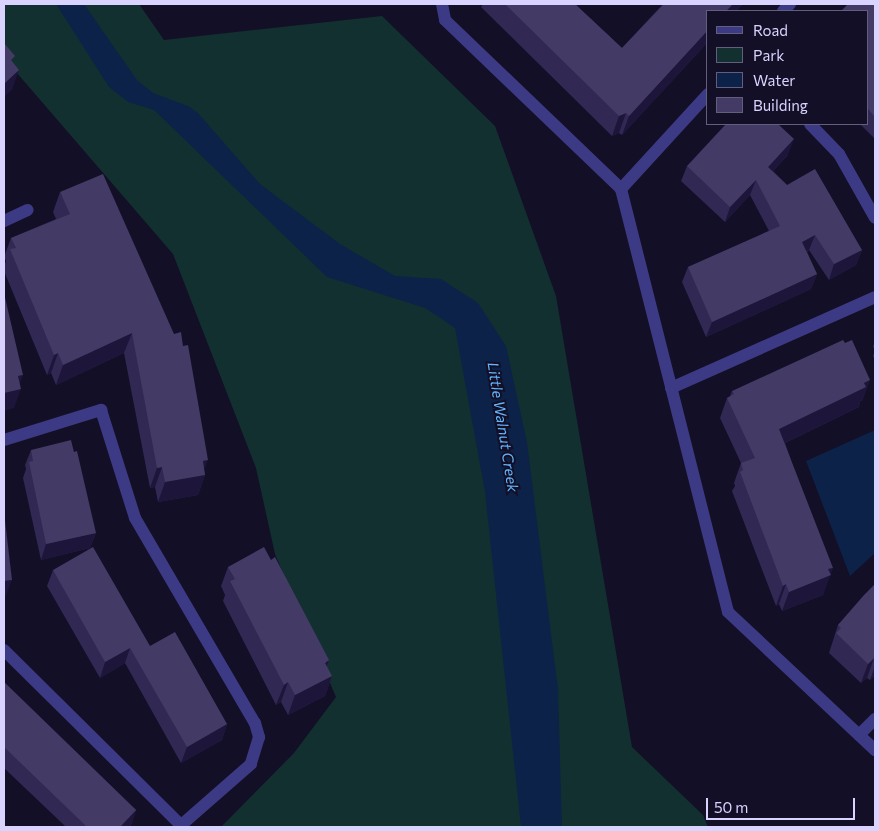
<!DOCTYPE html>
<html>
<head>
<meta charset="utf-8">
<style>
	body { margin:0 }
	#map { position:relative; width:879px; height:831px; overflow:hidden; background:#130f26; font-family:Commissioner,sans-serif }
	div>[style] { position:absolute }
	.green>* { inset:0; background:#12302f }
	.water>* { inset:0; background:#0c2248 }
	.minor>* { height:12px; margin:-6px; padding:0 6px; transform-origin:6px; border-radius:6px; background:#3d3a85 }
	.wall>* { inset:0; background:#312854 }
	.shaded-wall>* { inset:0; background:#1d163a }
	.building>* { inset:0; background:#433a66 }
	span { translate:-50% -50%; white-space:nowrap; text-align:center; line-height:1.15; -webkit-text-stroke:4px #130f26; paint-order:stroke }
	.water-label { font-size:15px; color:#62b6ff; font-style:italic }
	.frame { position:absolute; inset:0; border:5px solid #d9d4ff; pointer-events:none }
	.legend { position:absolute; left:706px; top:10px; width:162px; height:115px; box-sizing:border-box; background:#130f26; border:1px solid #625e7d; margin:0; padding:6px 9px; list-style:none; font-size:15px; color:#d9d4ff }
	.legend li { display:flex; align-items:center; gap:10px; height:25px }
	.legend b { width:25px; border:1px solid #625e7d }
	.scale { position:absolute; left:706px; top:798px; width:149px; height:22px; box-sizing:border-box; border:2px solid #d9d4ff; border-top:0; padding-left:6px; font-size:15px; line-height:18px; white-space:nowrap; color:#d9d4ff; -webkit-text-stroke:4px #130f26; paint-order:stroke }
</style>
</head>
<body>
<div id="map">
	<div class="green">
		<i style="clip-path:polygon(4px 4px,139px 4px,164px 40px,382px 16px,495px 126px,556px 296px,632px 747px,703px 815px,708px 827px,221px 827px,294px 753px,336px 697px,275px 554px,256px 468px,173px 254px,4px 58px)"></i>
	</div>
	<div class="water">
		<i style="clip-path:polygon(56px 4px,84px 4px,137px 80px,153px 93px,188px 106px,198px 113px,260px 184px,340px 244px,395px 276px,441px 279px,478px 303px,506px 346px,527px 442px,558px 689px,562px 827px,521px 827px,485px 492px,455px 328px,425px 308px,327px 277px,154px 110px,128px 102px,109px 87px)"></i>
		<i style="clip-path:polygon(875px 430px,875px 553px,850px 576px,806px 461px)"></i>
	</div>
	<div class="minor">
		<i style="left:442px;top:4px;width:16px;rotate:79deg"></i>
		<i style="left:445px;top:20px;width:244px;rotate:43.8deg"></i>
		<i style="left:783px;top:11px;width:10px;rotate:-45deg"></i>
		<i style="left:708px;top:94px;width:129px;rotate:132.5deg"></i>
		<i style="left:621px;top:189px;width:436px;rotate:75.8deg"></i>
		<i style="left:728px;top:612px;width:202px;rotate:43.2deg"></i>
		<i style="left:810px;top:124px;width:42px;rotate:46deg"></i>
		<i style="left:839px;top:154px;width:73px;rotate:60.6deg"></i>
		<i style="left:4px;top:221px;width:26px;rotate:-25deg"></i>
		<i style="left:671px;top:388px;width:223px;rotate:-24deg"></i>
		<i style="left:4px;top:440px;width:102px;rotate:-17.2deg"></i>
		<i style="left:101px;top:410px;width:113px;rotate:72.5deg"></i>
		<i style="left:135px;top:518px;width:238px;rotate:59.7deg"></i>
		<i style="left:255px;top:723px;width:15px;rotate:74deg"></i>
		<i style="left:259px;top:737px;width:28px;rotate:107deg"></i>
		<i style="left:251px;top:764px;width:96px;rotate:138.8deg"></i>
		<i style="left:4px;top:650px;width:249px;rotate:44.7deg"></i>
		<i style="left:859px;top:735px;width:23px;rotate:-45deg"></i>
	</div>
	<div class="wall">
		<i style="clip-path:polygon(483px 4px,575px 4px,622px 48px,663px 4px,662px 4px,743px 4px,736px 11px,708px 11px,708px 42px,622px 135px,619px 133px,612px 136px,481px 7px)"></i>
		<i style="clip-path:polygon(875px 4px,875px 139px,860px 124px,868px 124px,868px 11px)"></i>
		<i style="clip-path:polygon(788px 155px,773px 171px,787px 185px,862px 250px,856px 265px,829px 280px,809px 250px,807px 252px,817px 274px,811px 289px,706px 337px,682px 282px,688px 267px,769px 231px,750px 195px,725px 222px,681px 181px,687px 166px)"></i>
		<i style="clip-path:polygon(60px 192px,204px 470px,205px 475px,198px 495px,158px 502px,155px 487px,150px 488px,124px 353px,56px 385px,51px 373px,47px 375px,4px 271px,4px 267px,6px 261px,4px 257px,11px 238px,56px 219px,53px 212px)"></i>
		<i style="clip-path:polygon(875px 340px,875px 360px,873px 356px,875px 350px,873px 347px)"></i>
		<i style="clip-path:polygon(732px 391px,863px 400px,860px 401px,859px 407px,785px 443px,830px 574px,823px 595px,782px 611px,779px 604px,776px 606px,732px 491px,735px 486px,734px 483px,741px 463px,720px 418px,727px 398px,730px 396px)"></i>
		<i style="clip-path:polygon(31px 450px,96px 533px,90px 548px,41px 560px,23px 478px,26px 469px,25px 465px)"></i>
		<i style="clip-path:polygon(271px 560px,329px 660px,327px 667px,332px 676px,325px 696px,288px 715px,281px 702px,276px 705px,223px 601px,225px 595px,221px 586px,228px 567px)"></i>
		<i style="clip-path:polygon(53px 570px,150px 646px,227px 724px,222px 740px,181px 763px,125px 663px,100px 678px,47px 586px)"></i>
		<i style="clip-path:polygon(875px 584px,875px 675px,870px 680px,867px 678px,861px 683px,829px 653px,838px 625px)"></i>
		<i style="clip-path:polygon(4px 682px,136px 810px,131px 825px,129px 827px,66px 827px,4px 768px)"></i>
	</div>
	<div class="shaded-wall">
		<i style="clip-path:polygon(733px 4px,743px 4px,736px 11px,726px 11px)"></i>
		<i style="clip-path:polygon(708px 30px,708px 42px,622px 135px,629px 116px)"></i>
		<i style="clip-path:polygon(19px 70px,12px 90px,4px 97px,4px 84px)"></i>
		<i style="clip-path:polygon(626px 113px,619px 133px,612px 136px,619px 116px)"></i>
		<i style="clip-path:polygon(794px 139px,788px 155px,762px 182px,768px 167px)"></i>
		<i style="clip-path:polygon(756px 180px,750px 195px,725px 222px,730px 207px)"></i>
		<i style="clip-path:polygon(815px 235px,809px 250px,796px 257px,802px 242px)"></i>
		<i style="clip-path:polygon(862px 250px,856px 265px,829px 280px,834px 264px)"></i>
		<i style="clip-path:polygon(817px 274px,811px 289px,706px 337px,712px 322px)"></i>
		<i style="clip-path:polygon(132px 333px,124px 353px,56px 385px,63px 365px)"></i>
		<i style="clip-path:polygon(58px 353px,51px 373px,47px 375px,54px 355px)"></i>
		<i style="clip-path:polygon(23px 375px,18px 389px,21px 389px,14px 408px,4px 411px,4px 393px,18px 376px)"></i>
		<i style="clip-path:polygon(870px 380px,863px 400px,860px 401px,859px 407px,772px 449px,779px 429px,864px 383px)"></i>
		<i style="clip-path:polygon(208px 460px,202px 475px,205px 475px,198px 495px,158px 502px,165px 482px,203px 461px)"></i>
		<i style="clip-path:polygon(162px 467px,155px 487px,150px 488px,157px 468px)"></i>
		<i style="clip-path:polygon(96px 533px,90px 548px,41px 560px,46px 544px)"></i>
		<i style="clip-path:polygon(833px 568px,823px 595px,782px 611px,789px 592px,828px 569px)"></i>
		<i style="clip-path:polygon(12px 580px,4px 600px,4px 581px)"></i>
		<i style="clip-path:polygon(786px 584px,779px 604px,776px 606px,783px 586px)"></i>
		<i style="clip-path:polygon(130px 648px,125px 663px,100px 678px,105px 662px)"></i>
		<i style="clip-path:polygon(874px 658px,867px 678px,861px 683px,868px 664px)"></i>
		<i style="clip-path:polygon(329px 660px,322px 680px,325px 663px)"></i>
		<i style="clip-path:polygon(875px 666px,875px 675px,870px 680px)"></i>
		<i style="clip-path:polygon(332px 676px,325px 696px,288px 715px,295px 695px)"></i>
		<i style="clip-path:polygon(288px 682px,281px 702px,276px 705px,284px 685px)"></i>
		<i style="clip-path:polygon(227px 724px,222px 740px,181px 763px,187px 747px)"></i>
		<i style="clip-path:polygon(136px 810px,131px 825px,129px 827px,120px 827px)"></i>
	</div>
	<div class="building">
		<i style="clip-path:polygon(505px 4px,575px 4px,622px 48px,664px 4px,733px 4px,726px 11px,708px 11px,708px 30px,629px 116px,626px 113px,619px 116px)"></i>
		<i style="clip-path:polygon(848px 4px,875px 4px,875px 117px,868px 109px,868px 11px,841px 11px)"></i>
		<i style="clip-path:polygon(4px 43px,15px 56px,11px 60px,19px 70px,4px 84px)"></i>
		<i style="clip-path:polygon(726px 124px,778px 124px,794px 139px,768px 167px,787px 185px,815px 169px,862px 250px,834px 264px,815px 235px,802px 242px,817px 274px,712px 322px,688px 267px,780px 226px,756px 180px,730px 207px,687px 166px)"></i>
		<i style="clip-path:polygon(103px 174px,174px 334px,181px 332px,183px 346px,188px 345px,208px 460px,203px 461px,205px 475px,165px 482px,162px 467px,157px 468px,132px 333px,63px 365px,58px 353px,54px 355px,10px 249px,16px 248px,11px 238px,70px 214px,60px 192px)"></i>
		<i style="clip-path:polygon(4px 293px,23px 375px,18px 376px,21px 389px,4px 393px)"></i>
		<i style="clip-path:polygon(843px 340px,845px 343px,852px 340px,870px 380px,864px 383px,866px 387px,779px 429px,833px 568px,828px 569px,831px 575px,789px 592px,786px 584px,783px 586px,740px 472px,743px 470px,741px 463px,755px 458px,727px 398px,734px 394px,732px 391px)"></i>
		<i style="clip-path:polygon(71px 440px,74px 452px,77px 451px,96px 533px,46px 544px,29px 462px,33px 461px,31px 450px)"></i>
		<i style="clip-path:polygon(4px 512px,12px 580px,4px 581px)"></i>
		<i style="clip-path:polygon(93px 547px,150px 646px,175px 632px,227px 724px,187px 747px,130px 648px,105px 662px,53px 570px)"></i>
		<i style="clip-path:polygon(264px 547px,271px 560px,275px 557px,329px 660px,325px 663px,332px 676px,295px 695px,288px 682px,284px 685px,230px 581px,235px 579px,228px 567px)"></i>
		<i style="clip-path:polygon(875px 584px,875px 659px,874px 658px,868px 664px,836px 633px,841px 628px,838px 625px,864px 595px)"></i>
		<i style="clip-path:polygon(4px 682px,136px 810px,120px 827px,87px 827px,4px 747px)"></i>
	</div>
	<div class="water-label">
		<span style="left:503px;top:427px;rotate:81deg">Little Walnut Creek</span>
	</div>
	<div class="frame"></div>
	<ul class="legend">
	<li><b style="height:6px;background:#3d3a85"></b>Road</li>
	<li><b style="height:14px;background:#12302f"></b>Park</li>
	<li><b style="height:14px;background:#0c2248"></b>Water</li>
	<li><b style="height:14px;background:#433a66"></b>Building</li>
	</ul>
	<div class="scale">50 m</div>
</div>
</body>
</html>
